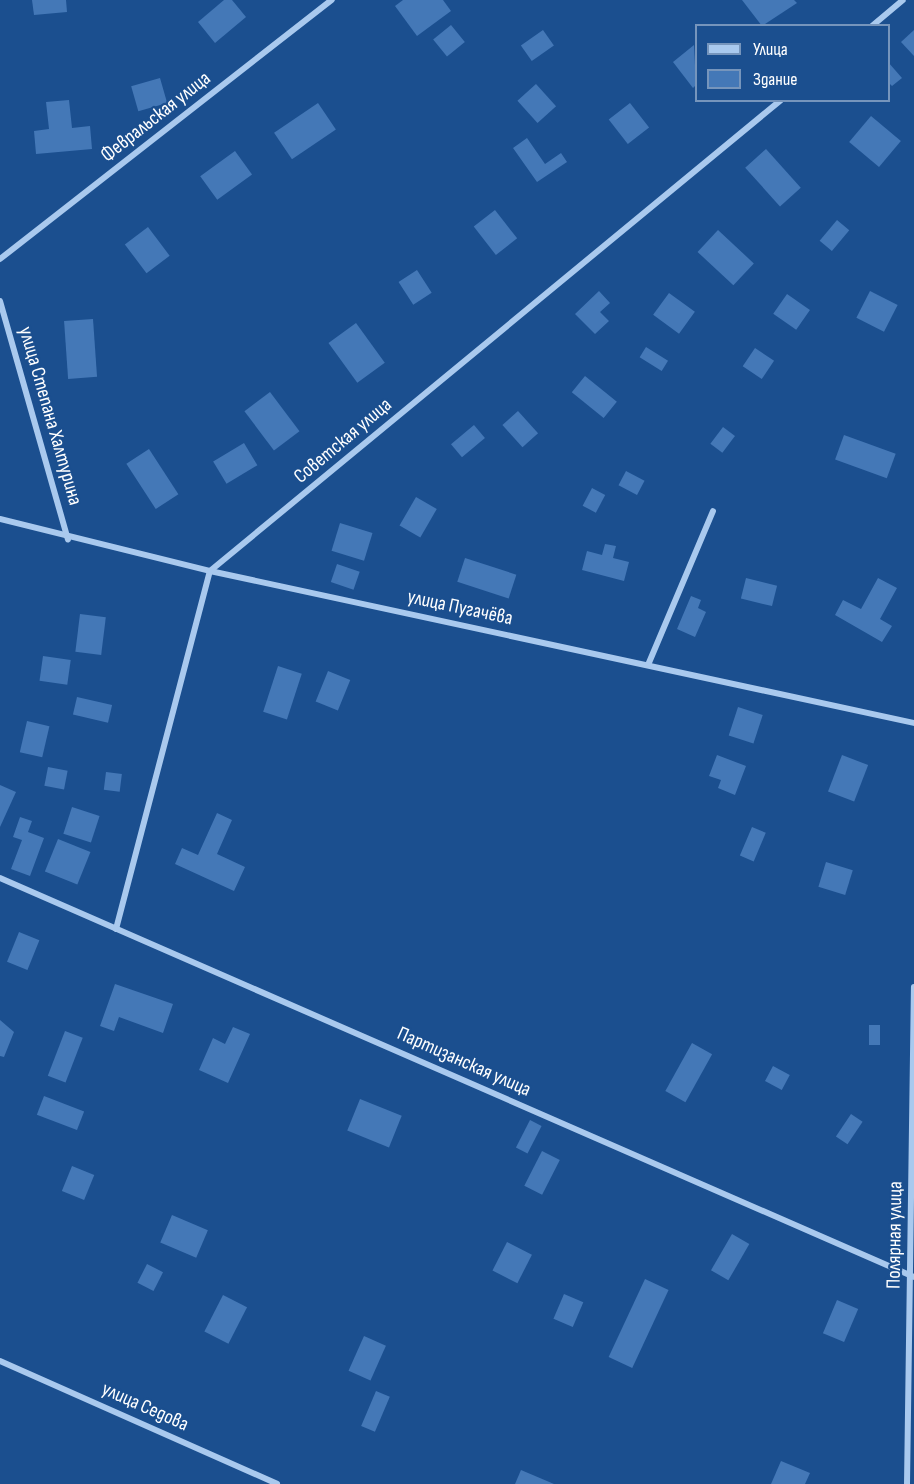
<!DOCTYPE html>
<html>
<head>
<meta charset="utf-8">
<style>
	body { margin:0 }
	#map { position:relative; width:914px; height:1484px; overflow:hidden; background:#1b4f8f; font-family:"Sofia Sans Condensed",sans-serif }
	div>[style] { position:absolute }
	.building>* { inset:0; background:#4478b7; transform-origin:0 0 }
	.minor>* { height:6px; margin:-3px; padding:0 3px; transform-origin:3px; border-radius:3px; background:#a9c9ee }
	span { translate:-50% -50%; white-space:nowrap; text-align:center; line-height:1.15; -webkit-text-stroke:4.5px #1b4f8f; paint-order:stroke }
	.street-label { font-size:20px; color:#fff }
	.legend { position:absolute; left:695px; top:24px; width:195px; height:78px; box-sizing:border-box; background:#1b4f8f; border:2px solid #7695bc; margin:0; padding:8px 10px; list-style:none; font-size:18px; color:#fff }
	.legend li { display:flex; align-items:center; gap:12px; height:30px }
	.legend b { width:30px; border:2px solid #7695bc }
</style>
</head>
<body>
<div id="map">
	<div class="building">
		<i style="clip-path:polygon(32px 0,66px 0,67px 12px,34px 15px)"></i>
		<i style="clip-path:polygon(224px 0,232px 0,246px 17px,215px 43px,198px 22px)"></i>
		<i style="clip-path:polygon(403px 0,443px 0,451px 11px,417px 36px,395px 6px)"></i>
		<i style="clip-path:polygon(742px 0,794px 0,797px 3px,762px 26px)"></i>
		<i style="left:451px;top:25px;width:22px;height:23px;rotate:51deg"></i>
		<i style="left:543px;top:30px;width:19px;height:27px;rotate:55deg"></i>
		<i style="clip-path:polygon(914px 30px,914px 56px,901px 42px)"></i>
		<i style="clip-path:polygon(694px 45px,696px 85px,693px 88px,673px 62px)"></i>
		<i style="clip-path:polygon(888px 62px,902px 78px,892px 86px,888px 82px)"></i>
		<i style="left:160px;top:78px;width:26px;height:30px;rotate:74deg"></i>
		<i style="left:536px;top:84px;width:30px;height:25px;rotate:48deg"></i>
		<i style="clip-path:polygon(69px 100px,72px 128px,90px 126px,92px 149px,36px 154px,34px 131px,49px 129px,46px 102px)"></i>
		<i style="left:318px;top:103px;width:32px;height:53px;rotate:56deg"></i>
		<i style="left:630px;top:103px;width:31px;height:27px;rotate:52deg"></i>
		<i style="left:871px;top:116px;width:39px;height:34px;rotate:40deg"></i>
		<i style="clip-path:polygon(527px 138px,545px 164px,561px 153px,567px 162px,537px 182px,513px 148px)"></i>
		<i style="left:766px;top:149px;width:52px;height:28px;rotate:48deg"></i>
		<i style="left:235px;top:151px;width:29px;height:43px;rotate:54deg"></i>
		<i style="left:495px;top:210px;width:36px;height:27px;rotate:52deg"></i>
		<i style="left:837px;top:220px;width:16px;height:27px;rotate:40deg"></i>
		<i style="left:148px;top:227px;width:36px;height:29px;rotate:53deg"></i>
		<i style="left:718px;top:230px;width:49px;height:30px;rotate:43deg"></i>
		<i style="left:417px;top:270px;width:27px;height:22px;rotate:57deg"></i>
		<i style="clip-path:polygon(599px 291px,610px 303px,600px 312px,609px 321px,595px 334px,575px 314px)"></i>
		<i style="left:870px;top:291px;width:31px;height:30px;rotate:27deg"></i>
		<i style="left:669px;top:293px;width:32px;height:27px;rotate:36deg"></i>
		<i style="left:787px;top:294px;width:28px;height:24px;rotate:35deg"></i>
		<i style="left:93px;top:319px;width:58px;height:29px;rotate:86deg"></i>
		<i style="left:356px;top:323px;width:49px;height:34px;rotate:54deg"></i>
		<i style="left:646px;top:347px;width:26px;height:12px;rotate:32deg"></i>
		<i style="left:755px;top:348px;width:23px;height:22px;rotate:34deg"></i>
		<i style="left:585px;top:376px;width:41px;height:21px;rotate:39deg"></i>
		<i style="left:270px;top:392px;width:49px;height:32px;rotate:53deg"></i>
		<i style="left:518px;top:411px;width:30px;height:21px;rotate:48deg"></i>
		<i style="left:474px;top:425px;width:17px;height:30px;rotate:50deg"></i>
		<i style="left:723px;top:427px;width:15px;height:21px;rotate:37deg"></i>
		<i style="left:844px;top:435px;width:55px;height:26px;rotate:20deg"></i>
		<i style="left:244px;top:443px;width:26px;height:36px;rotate:59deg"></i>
		<i style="left:149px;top:449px;width:54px;height:27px;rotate:57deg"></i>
		<i style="left:626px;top:471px;width:21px;height:16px;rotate:28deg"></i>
		<i style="left:592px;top:488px;width:15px;height:20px;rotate:28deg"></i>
		<i style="left:416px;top:497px;width:24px;height:33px;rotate:30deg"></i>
		<i style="left:340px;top:523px;width:34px;height:29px;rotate:17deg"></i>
		<i style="clip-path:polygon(605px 544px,616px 546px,613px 558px,629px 562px,624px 581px,582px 570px,587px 551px,602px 555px)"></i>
		<i style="left:465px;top:558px;width:54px;height:25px;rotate:18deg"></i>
		<i style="left:337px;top:564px;width:24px;height:19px;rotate:19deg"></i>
		<i style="left:746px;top:578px;width:32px;height:21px;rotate:14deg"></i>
		<i style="clip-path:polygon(878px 578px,897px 588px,880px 619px,892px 626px,882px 642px,835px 615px,843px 600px,861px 609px)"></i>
		<i style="clip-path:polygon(691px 596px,701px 600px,698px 608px,706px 612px,695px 637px,677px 629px)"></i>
		<i style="left:80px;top:614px;width:26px;height:38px;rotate:7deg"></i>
		<i style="left:43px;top:656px;width:28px;height:25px;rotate:8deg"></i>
		<i style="left:278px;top:666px;width:25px;height:48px;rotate:18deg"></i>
		<i style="left:328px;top:671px;width:24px;height:33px;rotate:22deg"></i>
		<i style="left:77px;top:697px;width:36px;height:18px;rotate:13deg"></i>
		<i style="left:738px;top:707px;width:26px;height:30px;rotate:18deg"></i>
		<i style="left:27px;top:721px;width:23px;height:32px;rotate:13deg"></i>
		<i style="clip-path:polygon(717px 755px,746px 766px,735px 795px,718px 788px,721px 780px,709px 776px)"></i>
		<i style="left:842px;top:755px;width:28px;height:39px;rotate:21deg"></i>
		<i style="left:48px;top:767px;width:20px;height:19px;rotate:11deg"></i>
		<i style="left:106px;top:772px;width:16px;height:18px;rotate:7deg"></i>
		<i style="clip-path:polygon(0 785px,16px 792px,0 827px)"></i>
		<i style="left:72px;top:807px;width:29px;height:28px;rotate:18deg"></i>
		<i style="clip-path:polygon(217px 813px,232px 820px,217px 854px,245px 867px,234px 891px,175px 864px,182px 848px,198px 855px)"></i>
		<i style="clip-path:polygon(20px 817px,32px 821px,28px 832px,44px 838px,30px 876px,11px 869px,22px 840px,13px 837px)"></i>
		<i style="left:752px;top:827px;width:15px;height:31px;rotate:23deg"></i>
		<i style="left:58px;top:839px;width:35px;height:35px;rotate:22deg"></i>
		<i style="left:826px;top:862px;width:28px;height:26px;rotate:17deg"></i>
		<i style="left:19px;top:932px;width:22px;height:32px;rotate:22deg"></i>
		<i style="clip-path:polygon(115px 984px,173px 1004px,163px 1033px,119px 1017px,114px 1031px,100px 1026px)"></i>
		<i style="clip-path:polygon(0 1020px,14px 1032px,4px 1057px,0 1056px)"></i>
		<i style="left:869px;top:1025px;width:11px;height:20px"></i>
		<i style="clip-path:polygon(233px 1027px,250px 1034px,228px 1083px,199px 1070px,213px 1038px,225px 1044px)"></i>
		<i style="left:65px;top:1031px;width:19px;height:48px;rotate:21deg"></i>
		<i style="left:692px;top:1043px;width:23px;height:55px;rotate:29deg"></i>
		<i style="left:773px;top:1066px;width:19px;height:17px;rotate:28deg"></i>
		<i style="left:44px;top:1096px;width:43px;height:20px;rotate:21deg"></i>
		<i style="left:360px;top:1099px;width:45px;height:34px;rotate:22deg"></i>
		<i style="left:851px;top:1114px;width:14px;height:27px;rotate:34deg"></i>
		<i style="left:530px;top:1120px;width:13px;height:31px;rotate:27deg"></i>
		<i style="left:542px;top:1151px;width:20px;height:39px;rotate:27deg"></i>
		<i style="left:72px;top:1166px;width:24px;height:27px;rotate:22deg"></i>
		<i style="left:172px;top:1215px;width:39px;height:30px;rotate:23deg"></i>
		<i style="left:732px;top:1234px;width:20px;height:42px;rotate:30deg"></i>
		<i style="left:507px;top:1242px;width:28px;height:32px;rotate:27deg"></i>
		<i style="left:147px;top:1264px;width:18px;height:21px;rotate:27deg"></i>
		<i style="left:645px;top:1279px;width:26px;height:86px;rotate:25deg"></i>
		<i style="left:564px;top:1294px;width:21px;height:27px;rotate:23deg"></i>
		<i style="left:223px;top:1295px;width:27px;height:41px;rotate:27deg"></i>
		<i style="left:837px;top:1300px;width:23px;height:36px;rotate:23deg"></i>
		<i style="left:364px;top:1336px;width:24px;height:38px;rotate:24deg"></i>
		<i style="left:376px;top:1391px;width:15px;height:38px;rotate:23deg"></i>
		<i style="clip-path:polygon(781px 1461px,810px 1473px,805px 1484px,771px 1484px)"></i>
		<i style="clip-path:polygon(521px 1470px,554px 1484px,515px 1484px)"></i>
	</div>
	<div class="minor">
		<i style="left:872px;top:26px;width:40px;rotate:-40deg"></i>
		<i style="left:0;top:259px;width:421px;rotate:-38deg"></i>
		<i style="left:0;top:301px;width:248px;rotate:74.1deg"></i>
		<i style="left:0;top:519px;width:216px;rotate:13.9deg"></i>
		<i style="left:210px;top:571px;width:720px;rotate:12.18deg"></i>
		<i style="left:648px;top:665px;width:167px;rotate:-67.1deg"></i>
		<i style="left:0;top:878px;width:997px;rotate:23.58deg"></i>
		<i style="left:116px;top:929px;width:370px;rotate:-75.3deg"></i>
		<i style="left:210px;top:571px;width:740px;rotate:-39.52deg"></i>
		<i style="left:0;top:1361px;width:303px;rotate:23.9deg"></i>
		<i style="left:907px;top:1484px;width:497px;rotate:-89.2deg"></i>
	</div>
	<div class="street-label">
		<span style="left:156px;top:117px;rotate:-38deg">Февральская улица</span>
		<span style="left:50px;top:416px;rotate:74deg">улица Степана Халтурина</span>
		<span style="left:343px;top:441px;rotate:-40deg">Советская улица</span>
		<span style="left:460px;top:608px;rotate:12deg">улица Пугачёва</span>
		<span style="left:464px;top:1062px;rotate:24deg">Партизанская улица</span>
		<span style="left:895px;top:1235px;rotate:-89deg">Полярная улица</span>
		<span style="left:145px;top:1407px;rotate:24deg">улица Седова</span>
	</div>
	<ul class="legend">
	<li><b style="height:8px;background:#a9c9ee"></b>Улица</li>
	<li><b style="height:16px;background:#4478b7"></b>Здание</li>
	</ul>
</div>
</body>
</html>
